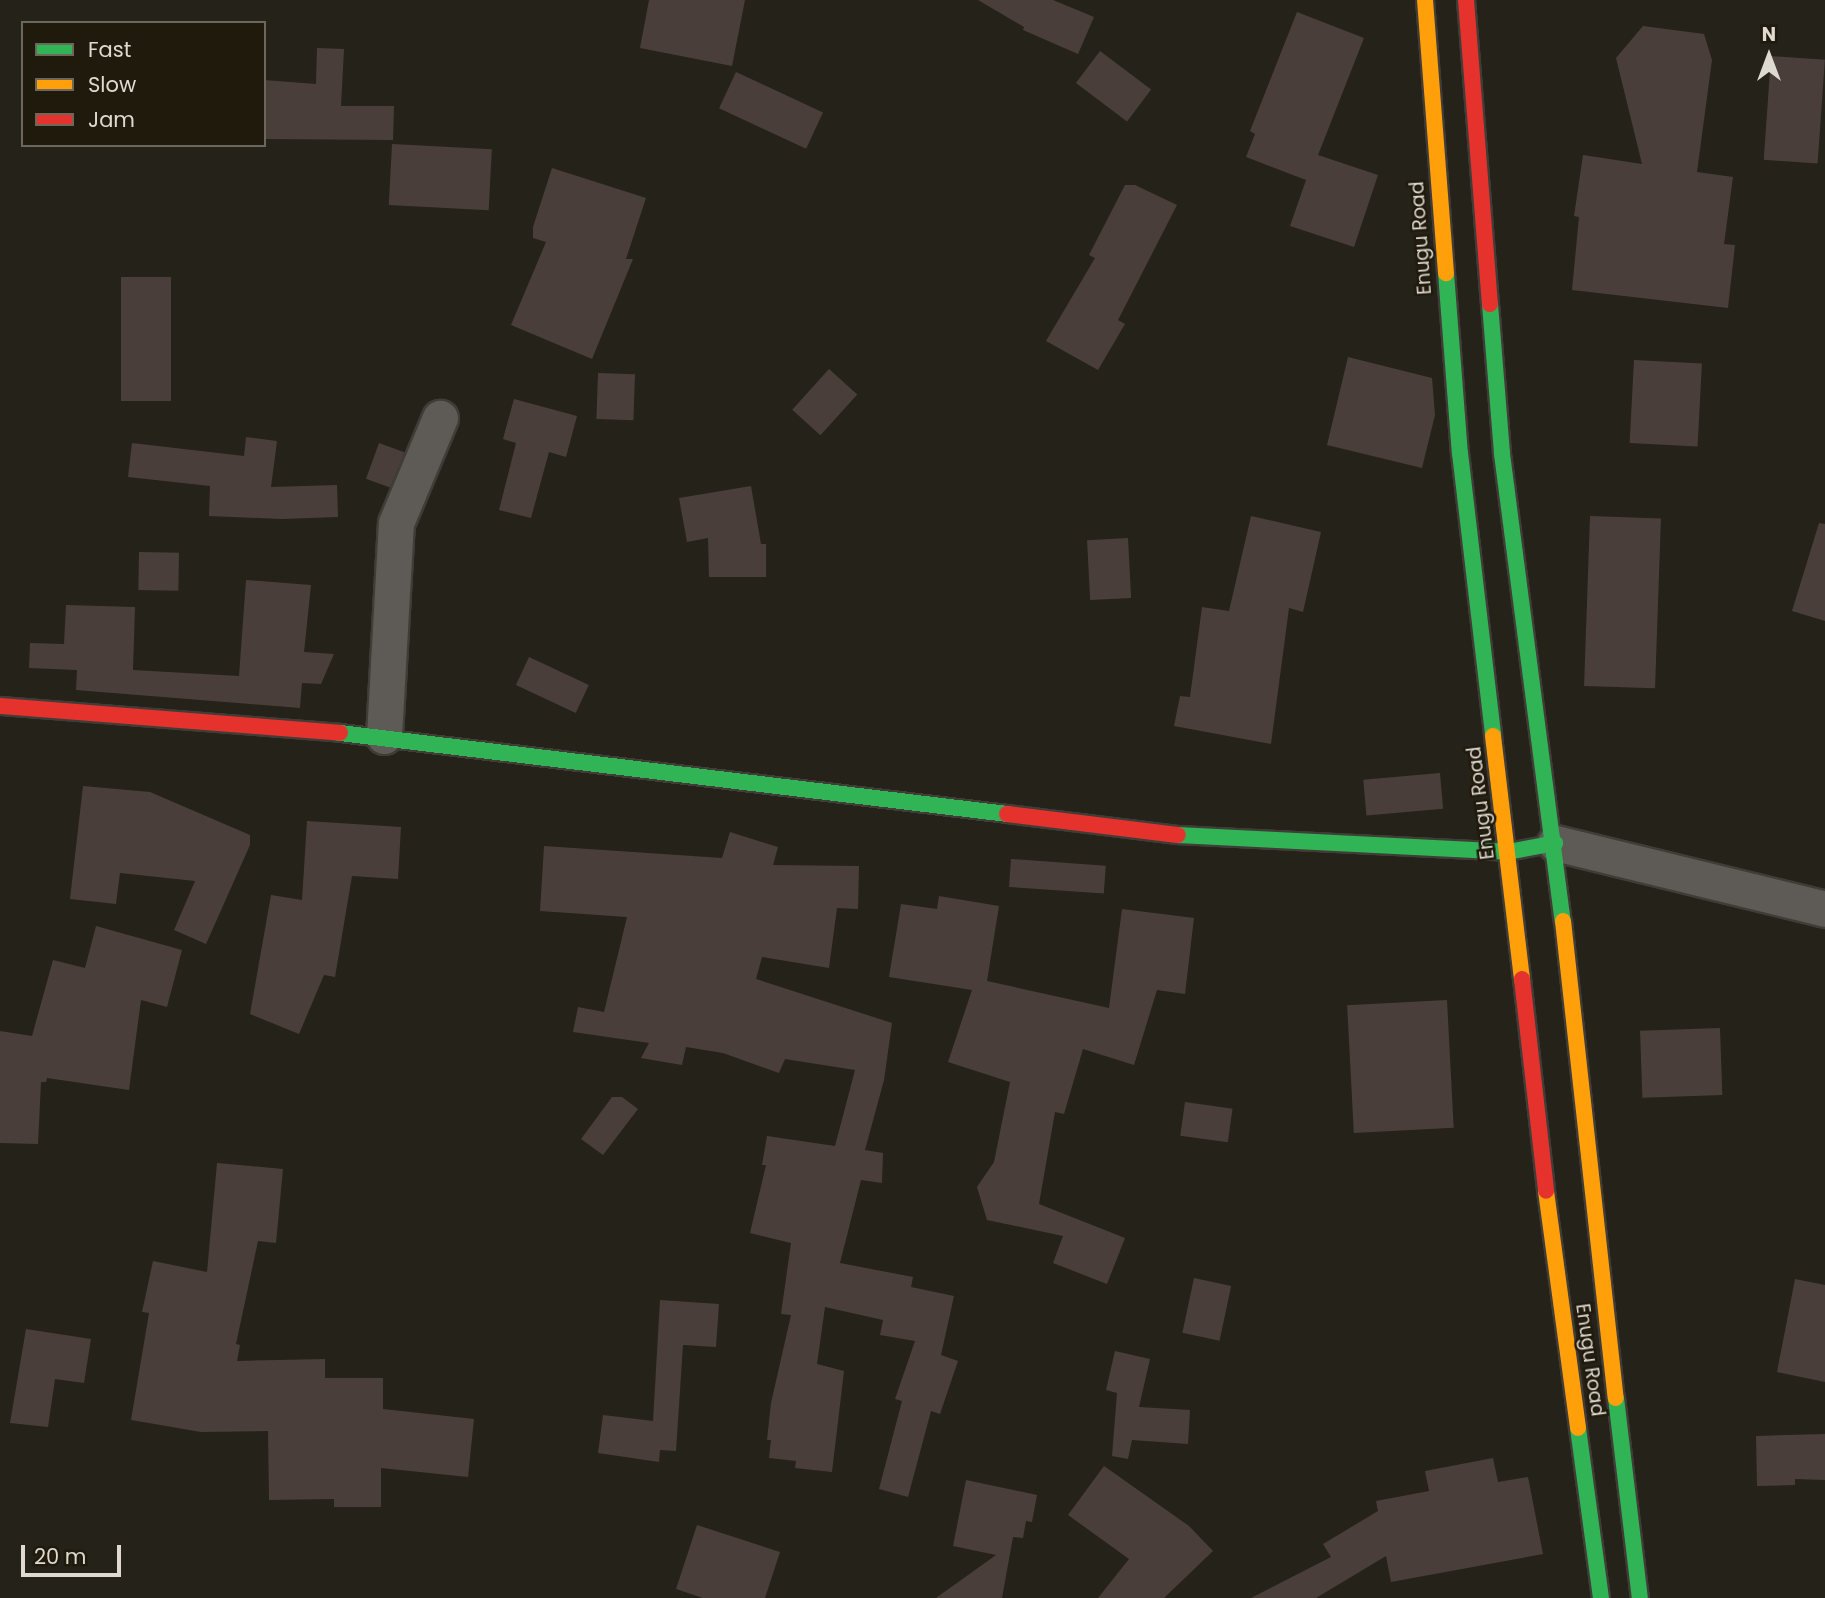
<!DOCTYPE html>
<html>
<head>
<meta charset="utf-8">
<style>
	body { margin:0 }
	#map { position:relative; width:1825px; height:1598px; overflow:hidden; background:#25221a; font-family:Poppins,sans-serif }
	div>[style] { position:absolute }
	.building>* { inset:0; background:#4a3e3a; transform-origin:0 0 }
	.roads { filter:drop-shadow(2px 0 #403c37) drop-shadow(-2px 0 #403c37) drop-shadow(0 2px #403c37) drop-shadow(0 -2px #403c37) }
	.street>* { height:35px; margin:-17.5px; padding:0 17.5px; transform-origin:17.5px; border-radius:17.5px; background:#5e5b56 }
	.fast>* { height:16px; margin:-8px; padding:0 8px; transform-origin:8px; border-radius:8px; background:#30b455 }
	.slow>* { height:16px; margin:-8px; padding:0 8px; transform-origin:8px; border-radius:8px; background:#ff9f0a }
	.jam>* { height:16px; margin:-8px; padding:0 8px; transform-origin:8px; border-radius:8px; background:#e5322d }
	span { translate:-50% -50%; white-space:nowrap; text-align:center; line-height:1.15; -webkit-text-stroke:5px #201a0d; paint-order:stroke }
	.street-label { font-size:19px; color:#dedad1 }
	.legend { position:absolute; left:21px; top:21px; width:245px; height:126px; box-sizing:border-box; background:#201a0d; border:2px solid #6c675b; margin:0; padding:9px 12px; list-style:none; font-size:21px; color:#dedad1 }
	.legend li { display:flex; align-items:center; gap:14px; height:35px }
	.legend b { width:35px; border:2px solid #6c675b }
	.north { position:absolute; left:1734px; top:21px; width:70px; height:70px; -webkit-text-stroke:5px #201a0d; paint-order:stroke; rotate:0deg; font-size:19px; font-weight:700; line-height:28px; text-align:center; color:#dedad1 }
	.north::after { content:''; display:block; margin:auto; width:24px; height:32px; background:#dedad1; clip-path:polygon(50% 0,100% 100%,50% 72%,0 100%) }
	.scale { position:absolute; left:21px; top:1545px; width:100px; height:32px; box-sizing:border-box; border:4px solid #dedad1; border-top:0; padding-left:9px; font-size:21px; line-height:24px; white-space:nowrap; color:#dedad1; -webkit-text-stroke:5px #201a0d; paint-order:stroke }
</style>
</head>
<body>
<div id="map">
	<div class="building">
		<i style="clip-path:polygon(649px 0,745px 0,732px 66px,640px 48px)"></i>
		<i style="clip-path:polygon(978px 0,1053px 0,1094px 17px,1078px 54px,1023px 30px,1024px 27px)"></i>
		<i style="clip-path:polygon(1297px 12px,1364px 38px,1318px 155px,1378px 175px,1354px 247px,1290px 226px,1306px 180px,1246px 157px,1255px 134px,1250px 131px)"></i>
		<i style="clip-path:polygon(1643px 26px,1704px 34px,1712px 60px,1697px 172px,1733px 177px,1724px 244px,1735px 245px,1728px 308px,1572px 290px,1579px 217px,1574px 216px,1583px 155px,1642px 164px,1616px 58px)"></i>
		<i style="clip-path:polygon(317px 48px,344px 49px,341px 106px,394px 106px,393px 140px,264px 139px,264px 80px,316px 84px)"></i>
		<i style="left:1100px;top:51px;width:64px;height:40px;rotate:37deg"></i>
		<i style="left:1771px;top:56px;width:54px;height:104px;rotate:4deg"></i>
		<i style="left:736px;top:72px;width:96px;height:40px;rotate:25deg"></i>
		<i style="left:392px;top:144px;width:100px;height:61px;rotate:3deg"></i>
		<i style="clip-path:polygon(552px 168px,646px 198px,626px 259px,633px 259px,592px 359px,511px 325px,546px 242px,533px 238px,533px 227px)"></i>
		<i style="clip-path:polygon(1125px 185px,1135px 185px,1177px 205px,1118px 320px,1125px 324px,1098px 370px,1046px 341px,1095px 258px,1089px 255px)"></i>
		<i style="left:121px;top:277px;width:50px;height:124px"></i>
		<i style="clip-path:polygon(1348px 357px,1432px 378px,1435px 415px,1422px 468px,1327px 445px)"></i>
		<i style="left:1634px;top:360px;width:68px;height:83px;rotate:3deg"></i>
		<i style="left:829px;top:369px;width:38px;height:55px;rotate:42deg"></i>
		<i style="left:598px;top:373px;width:37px;height:46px;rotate:2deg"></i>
		<i style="clip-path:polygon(514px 399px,577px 416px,566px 457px,549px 452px,531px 518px,499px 510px,516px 443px,503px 439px)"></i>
		<i style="clip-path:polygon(246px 437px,277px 441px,271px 487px,337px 485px,338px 517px,282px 519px,209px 516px,210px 486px,128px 477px,132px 443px,244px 456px)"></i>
		<i style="left:379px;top:443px;width:27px;height:38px;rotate:20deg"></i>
		<i style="clip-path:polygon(751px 486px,761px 544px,766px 544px,766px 577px,709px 577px,708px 538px,687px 542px,679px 498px)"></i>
		<i style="clip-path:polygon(1251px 516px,1321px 532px,1303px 612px,1289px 608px,1271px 744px,1174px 726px,1180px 696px,1190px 697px,1202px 607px,1229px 611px)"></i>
		<i style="left:1590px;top:516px;width:71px;height:170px;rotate:2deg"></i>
		<i style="clip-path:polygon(1819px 523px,1825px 524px,1825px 621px,1792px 611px)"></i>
		<i style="left:1128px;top:538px;width:60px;height:41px;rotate:87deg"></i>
		<i style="left:139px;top:552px;width:40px;height:38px;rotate:1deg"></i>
		<i style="clip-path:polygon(246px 580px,311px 585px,304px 652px,334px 654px,321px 684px,302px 683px,300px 708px,76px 690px,77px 670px,29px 668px,30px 643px,64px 644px,66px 605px,135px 607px,133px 670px,239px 676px)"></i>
		<i style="left:529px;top:657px;width:66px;height:31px;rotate:25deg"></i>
		<i style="left:1440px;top:773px;width:36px;height:77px;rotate:85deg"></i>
		<i style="clip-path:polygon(83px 786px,150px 792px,250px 835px,250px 845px,206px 944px,174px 930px,195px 881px,120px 873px,116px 904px,70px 899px)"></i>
		<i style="clip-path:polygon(307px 821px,401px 827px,398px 879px,352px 876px,335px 977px,324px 975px,299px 1034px,250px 1014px,271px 895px,302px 900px)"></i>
		<i style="clip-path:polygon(730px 832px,778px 847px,773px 865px,859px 866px,858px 909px,837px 908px,829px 968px,762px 957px,756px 979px,892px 1023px,884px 1080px,865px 1150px,883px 1153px,882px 1183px,861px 1180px,840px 1263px,913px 1277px,911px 1287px,954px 1296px,941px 1355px,958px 1361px,940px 1414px,931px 1411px,908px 1497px,879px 1489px,902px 1401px,895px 1399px,915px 1341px,880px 1335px,883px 1320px,825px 1307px,817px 1364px,844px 1371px,832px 1472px,795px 1468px,796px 1461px,769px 1458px,771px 1440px,767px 1440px,771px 1403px,791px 1315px,781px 1314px,791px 1243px,750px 1233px,766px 1165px,762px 1165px,767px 1136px,835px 1146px,855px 1070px,785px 1059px,779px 1073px,723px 1053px,686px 1047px,682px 1065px,641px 1058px,649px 1043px,573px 1032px,578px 1007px,604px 1012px,627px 917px,540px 911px,544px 846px,722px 858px)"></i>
		<i style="left:1011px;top:859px;width:95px;height:28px;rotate:4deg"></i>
		<i style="clip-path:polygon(939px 896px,999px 906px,987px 981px,1109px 1008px,1122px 909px,1194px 918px,1185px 994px,1157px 990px,1134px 1065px,1083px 1049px,1064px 1114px,1055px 1112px,1039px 1204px,1125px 1238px,1107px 1284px,1053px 1263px,1063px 1236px,987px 1220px,977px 1187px,994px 1162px,1010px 1082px,948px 1062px,972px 990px,889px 977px,901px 904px,937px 909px)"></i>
		<i style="clip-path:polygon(96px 926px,182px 950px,167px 1007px,141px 1000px,129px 1090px,47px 1078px,46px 1082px,41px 1082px,38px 1144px,0 1143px,0 1031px,32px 1036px,53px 960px,85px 968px)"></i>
		<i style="left:1447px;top:1000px;width:128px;height:100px;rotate:87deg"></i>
		<i style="left:1720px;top:1028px;width:67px;height:80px;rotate:88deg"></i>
		<i style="clip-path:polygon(612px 1097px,622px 1097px,638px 1109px,603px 1155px,581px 1139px)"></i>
		<i style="left:1185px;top:1102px;width:48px;height:34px;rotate:8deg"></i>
		<i style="clip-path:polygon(217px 1163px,283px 1169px,276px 1243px,258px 1241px,236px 1344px,240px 1345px,237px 1361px,325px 1359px,325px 1378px,383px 1378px,383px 1409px,474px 1419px,468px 1477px,381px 1468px,381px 1507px,334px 1507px,334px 1499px,269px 1500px,268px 1431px,201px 1432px,131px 1420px,149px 1313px,142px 1312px,153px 1261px,207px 1272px)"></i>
		<i style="left:1194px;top:1278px;width:38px;height:56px;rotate:12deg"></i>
		<i style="clip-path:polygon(1795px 1279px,1825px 1285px,1825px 1382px,1777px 1372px)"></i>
		<i style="clip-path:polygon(660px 1300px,719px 1304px,716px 1347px,683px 1345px,676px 1451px,660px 1450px,659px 1462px,598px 1453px,603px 1415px,653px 1421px)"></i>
		<i style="clip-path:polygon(26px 1329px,91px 1339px,84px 1383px,55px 1379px,48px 1427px,10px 1423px)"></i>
		<i style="clip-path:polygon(1115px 1351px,1150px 1359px,1139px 1407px,1190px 1410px,1188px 1444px,1132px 1440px,1128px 1459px,1112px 1456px,1117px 1393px,1106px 1390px)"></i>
		<i style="clip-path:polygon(1825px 1434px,1825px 1480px,1795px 1479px,1795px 1485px,1757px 1486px,1756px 1436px)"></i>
		<i style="clip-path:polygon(1493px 1458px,1498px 1482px,1528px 1477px,1543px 1554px,1391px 1582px,1386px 1556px,1316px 1598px,1251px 1598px,1331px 1557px,1323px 1544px,1378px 1511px,1376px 1501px,1429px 1491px,1425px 1471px)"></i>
		<i style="clip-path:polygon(1104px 1466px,1189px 1526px,1213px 1551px,1164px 1598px,1098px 1598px,1129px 1559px,1068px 1515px)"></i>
		<i style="clip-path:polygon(966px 1480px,1037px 1495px,1032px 1522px,1026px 1521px,1023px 1538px,1013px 1537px,1002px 1598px,936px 1598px,996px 1555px,953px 1546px)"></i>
		<i style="clip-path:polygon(697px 1525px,780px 1552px,765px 1598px,703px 1598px,676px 1589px)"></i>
	</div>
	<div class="roads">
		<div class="street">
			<i style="left:384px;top:736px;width:213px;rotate:-86.8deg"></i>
			<i style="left:396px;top:523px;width:114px;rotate:-67.3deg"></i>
			<i style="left:1555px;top:843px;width:278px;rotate:13.7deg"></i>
		</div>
		<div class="fast">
			<i style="left:1446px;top:273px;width:181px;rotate:85.6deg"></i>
			<i style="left:1460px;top:453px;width:285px;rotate:83.3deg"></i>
			<i style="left:1490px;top:304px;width:150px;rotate:85.4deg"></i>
			<i style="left:1502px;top:454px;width:471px;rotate:82.6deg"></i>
			<i style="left:340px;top:733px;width:672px;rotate:6.92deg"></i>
			<i style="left:1178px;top:835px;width:330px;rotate:2.9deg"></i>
			<i style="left:1508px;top:852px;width:48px;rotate:-10.8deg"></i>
			<i style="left:1616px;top:1398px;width:201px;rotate:83.2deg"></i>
			<i style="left:1578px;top:1428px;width:172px;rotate:82.3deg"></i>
		</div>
		<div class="slow">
			<i style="left:1425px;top:0;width:274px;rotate:85.6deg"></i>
			<i style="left:1493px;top:736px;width:245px;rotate:83.2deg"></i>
			<i style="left:1563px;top:921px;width:480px;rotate:83.7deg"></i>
			<i style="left:1546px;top:1191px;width:239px;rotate:82.3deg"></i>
		</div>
		<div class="jam">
			<i style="left:1466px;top:0;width:305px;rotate:85.5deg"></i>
			<i style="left:0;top:706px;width:341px;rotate:4.5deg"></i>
			<i style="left:1007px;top:814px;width:172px;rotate:7deg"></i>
			<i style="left:1522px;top:979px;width:213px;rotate:83.5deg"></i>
		</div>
	</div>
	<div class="street-label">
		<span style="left:1421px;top:238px;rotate:-94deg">Enugu Road</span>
		<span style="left:1481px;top:803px;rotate:-97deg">Enugu Road</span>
		<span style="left:1590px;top:1360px;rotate:82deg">Enugu Road</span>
	</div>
	<ul class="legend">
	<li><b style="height:9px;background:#30b455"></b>Fast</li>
	<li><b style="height:9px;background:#ff9f0a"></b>Slow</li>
	<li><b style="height:9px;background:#e5322d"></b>Jam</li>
	</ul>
	<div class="north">N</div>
	<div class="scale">20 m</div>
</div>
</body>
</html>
